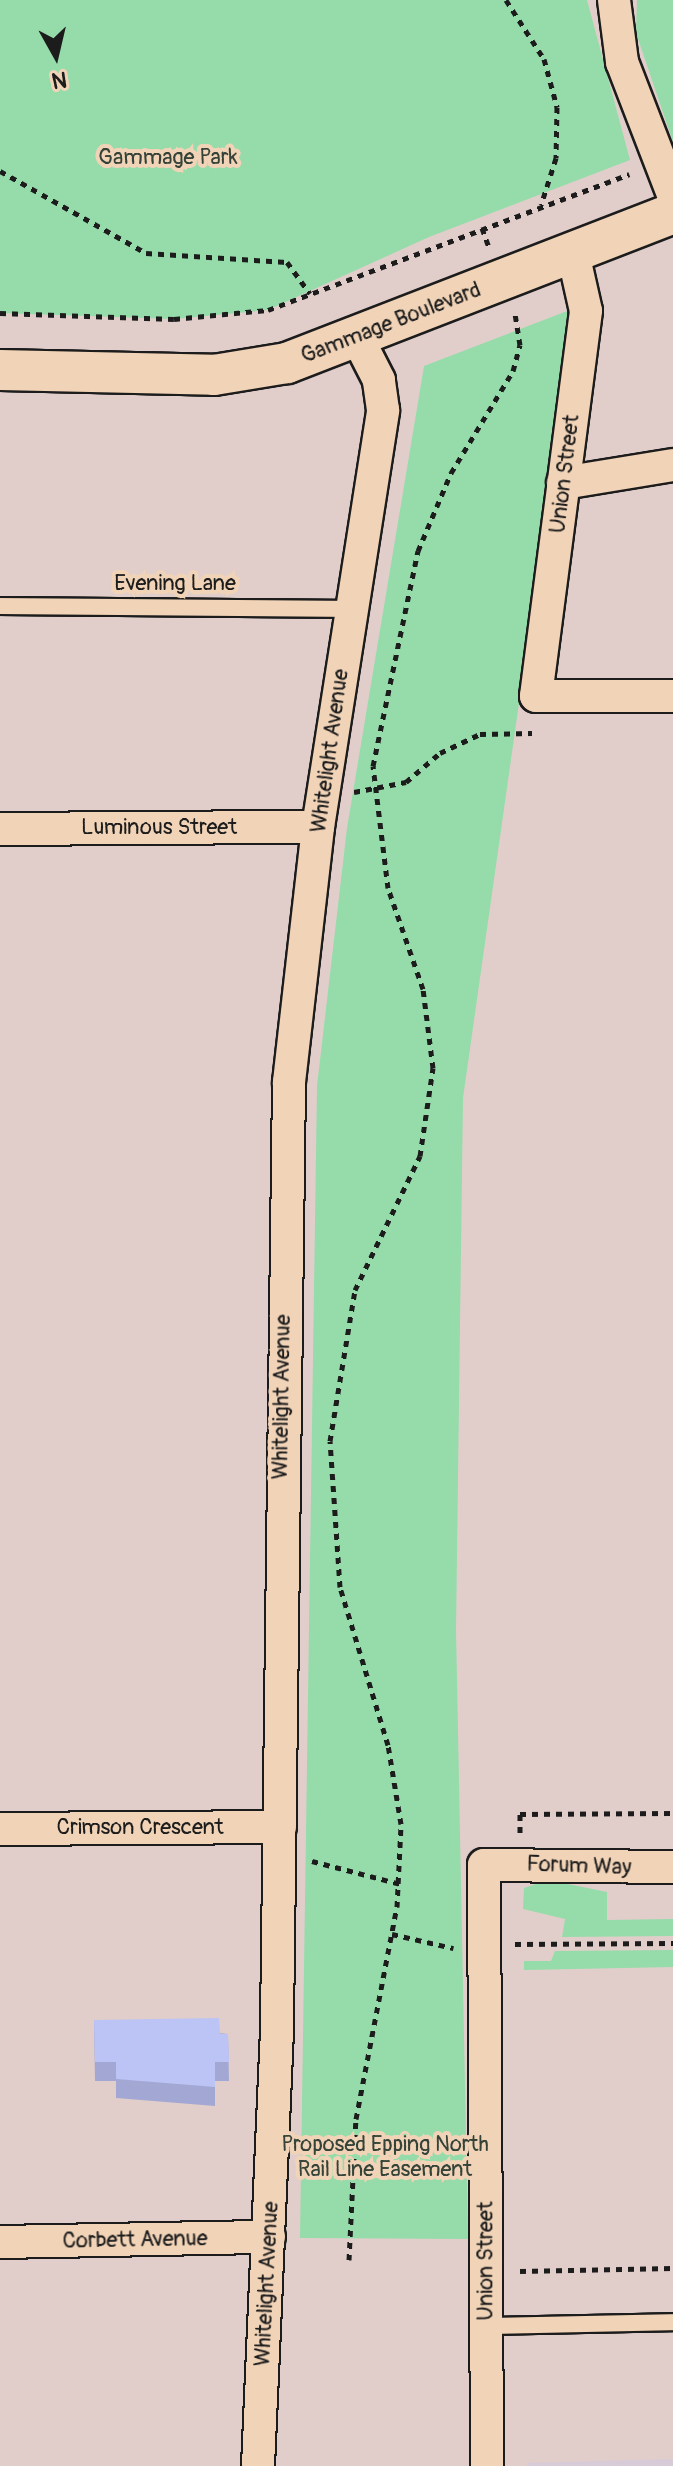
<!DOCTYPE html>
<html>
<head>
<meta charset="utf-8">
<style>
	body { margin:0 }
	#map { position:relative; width:673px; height:2466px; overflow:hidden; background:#e1ceca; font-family:Pangolin,sans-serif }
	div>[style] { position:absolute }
	.built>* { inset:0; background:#d6cbd7 }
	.green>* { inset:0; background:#95dcaa }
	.path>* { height:5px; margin-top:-2.5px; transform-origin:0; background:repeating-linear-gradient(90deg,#1c1c1c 0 6px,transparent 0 12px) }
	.roads { filter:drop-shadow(2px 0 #1c1c1c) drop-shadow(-2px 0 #1c1c1c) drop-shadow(0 2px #1c1c1c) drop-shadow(0 -2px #1c1c1c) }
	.service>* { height:16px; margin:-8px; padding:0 8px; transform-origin:8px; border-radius:8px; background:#f1d3b7 }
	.minor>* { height:32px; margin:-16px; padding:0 16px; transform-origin:16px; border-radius:16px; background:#f1d3b7 }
	.tertiary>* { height:40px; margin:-20px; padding:0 20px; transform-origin:20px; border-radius:20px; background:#f1d3b7 }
	.wall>* { inset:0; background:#a2a8d3 }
	.building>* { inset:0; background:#bcc3f5 }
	span { translate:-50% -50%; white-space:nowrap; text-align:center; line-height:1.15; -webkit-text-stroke:8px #f1d3b7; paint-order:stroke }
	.park-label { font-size:22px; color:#344238 }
	.street-label { font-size:22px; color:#1c1c1c }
	.north { position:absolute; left:16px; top:16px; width:80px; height:80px; -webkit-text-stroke:6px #f1d3b7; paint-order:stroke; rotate:172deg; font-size:22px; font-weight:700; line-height:32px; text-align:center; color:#1c1c1c }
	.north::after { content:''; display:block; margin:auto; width:28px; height:36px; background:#1c1c1c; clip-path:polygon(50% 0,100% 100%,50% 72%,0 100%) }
</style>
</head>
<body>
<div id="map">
	<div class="built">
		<i style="clip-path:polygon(673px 2459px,673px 2466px,527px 2466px,527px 2463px)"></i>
	</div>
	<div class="green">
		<i style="clip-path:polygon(0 0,587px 0,630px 160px,429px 237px,268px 310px,174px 319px,0 313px)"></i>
		<i style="clip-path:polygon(637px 0,673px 0,673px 142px,636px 33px)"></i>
		<i style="clip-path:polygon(575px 308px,463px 1098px,456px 1630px,468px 2239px,300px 2238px,317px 1086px,347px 828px,424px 366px)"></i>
		<i style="clip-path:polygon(548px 1880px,607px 1892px,607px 1920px,673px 1919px,673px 1936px,562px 1937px,565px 1919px,523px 1909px,524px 1888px)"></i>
		<i style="clip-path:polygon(673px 1950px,673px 1967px,524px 1970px,524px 1961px,551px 1961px,555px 1951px)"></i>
	</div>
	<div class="path">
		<i style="left:506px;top:0;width:70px;rotate:57.2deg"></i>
		<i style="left:544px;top:59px;width:50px;rotate:74.8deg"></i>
		<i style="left:557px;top:107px;width:51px;rotate:91.1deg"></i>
		<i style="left:556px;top:158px;width:49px;rotate:107.7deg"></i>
		<i style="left:0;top:171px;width:167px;rotate:29.3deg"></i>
		<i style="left:146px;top:253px;width:141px;rotate:3.7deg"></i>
		<i style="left:287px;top:262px;width:39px;rotate:54deg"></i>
		<i style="left:482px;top:228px;width:20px;rotate:70deg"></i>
		<i style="left:0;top:313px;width:174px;rotate:2deg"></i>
		<i style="left:174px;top:319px;width:94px;rotate:-5.5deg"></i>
		<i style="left:268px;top:310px;width:386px;rotate:-20.6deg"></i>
		<i style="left:354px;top:792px;width:53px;rotate:-10.9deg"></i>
		<i style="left:406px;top:782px;width:45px;rotate:-40.5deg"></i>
		<i style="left:440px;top:753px;width:44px;rotate:-25.4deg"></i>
		<i style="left:480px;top:734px;width:52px;rotate:-1.1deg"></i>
		<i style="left:520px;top:1833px;width:19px;rotate:-90deg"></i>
		<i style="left:520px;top:1814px;width:153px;rotate:-0.4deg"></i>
		<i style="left:312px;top:1861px;width:91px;rotate:14.6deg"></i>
		<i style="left:392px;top:1934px;width:63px;rotate:12.9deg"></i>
		<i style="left:515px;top:1944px;width:158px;rotate:-0.4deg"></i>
		<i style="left:349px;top:2260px;width:141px;rotate:-87.2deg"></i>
		<i style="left:356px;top:2119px;width:216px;rotate:-79.1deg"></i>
		<i style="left:397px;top:1907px;width:83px;rotate:-87.2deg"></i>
		<i style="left:401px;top:1824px;width:80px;rotate:-99.3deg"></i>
		<i style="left:388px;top:1745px;width:165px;rotate:-106.9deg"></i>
		<i style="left:340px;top:1587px;width:146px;rotate:-93.9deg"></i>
		<i style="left:330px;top:1441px;width:153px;rotate:-80.6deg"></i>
		<i style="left:355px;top:1290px;width:149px;rotate:-64.1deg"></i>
		<i style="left:420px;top:1156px;width:89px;rotate:-81.6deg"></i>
		<i style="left:433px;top:1068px;width:80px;rotate:-97.2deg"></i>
		<i style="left:423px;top:989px;width:107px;rotate:-109.1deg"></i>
		<i style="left:388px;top:888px;width:123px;rotate:-97deg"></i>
		<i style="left:373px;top:766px;width:220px;rotate:-78.2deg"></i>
		<i style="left:418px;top:551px;width:85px;rotate:-67.1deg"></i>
		<i style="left:451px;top:473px;width:119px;rotate:-58.7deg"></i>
		<i style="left:513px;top:371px;width:27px;rotate:-75deg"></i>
		<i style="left:520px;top:345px;width:32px;rotate:-99deg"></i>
		<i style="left:520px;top:2271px;width:153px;rotate:-1.1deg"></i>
	</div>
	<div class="roads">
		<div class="service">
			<i style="left:0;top:606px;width:350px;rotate:0.5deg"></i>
			<i style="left:486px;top:2326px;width:187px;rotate:-1.2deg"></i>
		</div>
		<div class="minor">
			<i style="left:614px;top:0;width:63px;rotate:82.6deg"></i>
			<i style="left:622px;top:62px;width:142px;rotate:68.9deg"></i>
			<i style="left:573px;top:253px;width:59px;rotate:77.4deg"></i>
			<i style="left:586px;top:311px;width:388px;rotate:97.4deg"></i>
			<i style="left:536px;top:696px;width:137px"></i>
			<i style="left:563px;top:483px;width:111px;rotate:-9.3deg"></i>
			<i style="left:0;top:829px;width:318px;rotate:-0.4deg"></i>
			<i style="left:0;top:1829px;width:280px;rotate:-0.4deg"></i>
			<i style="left:0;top:2242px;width:269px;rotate:-1.1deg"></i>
			<i style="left:258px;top:2466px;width:442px;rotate:-87.5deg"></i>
			<i style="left:277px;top:2024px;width:942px;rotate:-89.27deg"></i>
			<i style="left:289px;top:1082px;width:257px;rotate:-83.5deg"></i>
			<i style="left:318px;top:827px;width:422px;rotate:-81.1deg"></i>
			<i style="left:383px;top:410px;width:30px;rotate:-98deg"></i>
			<i style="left:379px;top:380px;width:46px;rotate:-117.1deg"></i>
			<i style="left:487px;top:2466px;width:601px;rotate:-90.29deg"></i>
			<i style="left:484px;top:1865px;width:189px;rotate:0.6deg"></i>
		</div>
		<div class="tertiary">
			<i style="left:0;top:370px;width:214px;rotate:1.3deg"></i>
			<i style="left:214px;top:375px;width:74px;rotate:-9.3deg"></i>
			<i style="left:287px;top:363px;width:414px;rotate:-21.2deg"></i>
		</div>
	</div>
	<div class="wall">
		<i style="clip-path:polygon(94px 2020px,228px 2034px,229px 2081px,215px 2081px,215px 2106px,116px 2098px,116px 2081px,95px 2081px)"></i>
	</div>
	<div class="building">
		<i style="clip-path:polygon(219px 2018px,220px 2034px,228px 2034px,229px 2062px,215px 2062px,215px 2087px,116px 2079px,116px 2062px,95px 2062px,94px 2020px)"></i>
	</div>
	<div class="park-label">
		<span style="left:168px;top:158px">Gammage Park</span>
		<span style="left:385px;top:2157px">Proposed Epping North<br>Rail Line Easement</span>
	</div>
	<div class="street-label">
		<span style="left:391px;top:323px;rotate:-21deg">Gammage Boulevard</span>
		<span style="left:565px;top:474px;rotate:-83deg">Union Street</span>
		<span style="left:175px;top:584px">Evening Lane</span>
		<span style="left:330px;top:751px;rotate:-82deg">Whitelight Avenue</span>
		<span style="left:159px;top:828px">Luminous Street</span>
		<span style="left:282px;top:1397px;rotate:-89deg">Whitelight Avenue</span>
		<span style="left:140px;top:1828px">Crimson Crescent</span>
		<span style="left:579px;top:1866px;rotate:2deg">Forum Way</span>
		<span style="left:135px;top:2240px;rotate:-1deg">Corbett Avenue</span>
		<span style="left:486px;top:2261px;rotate:-90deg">Union Street</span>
		<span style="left:267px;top:2284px;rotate:-87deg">Whitelight Avenue</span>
	</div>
	<div class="north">N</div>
</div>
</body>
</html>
